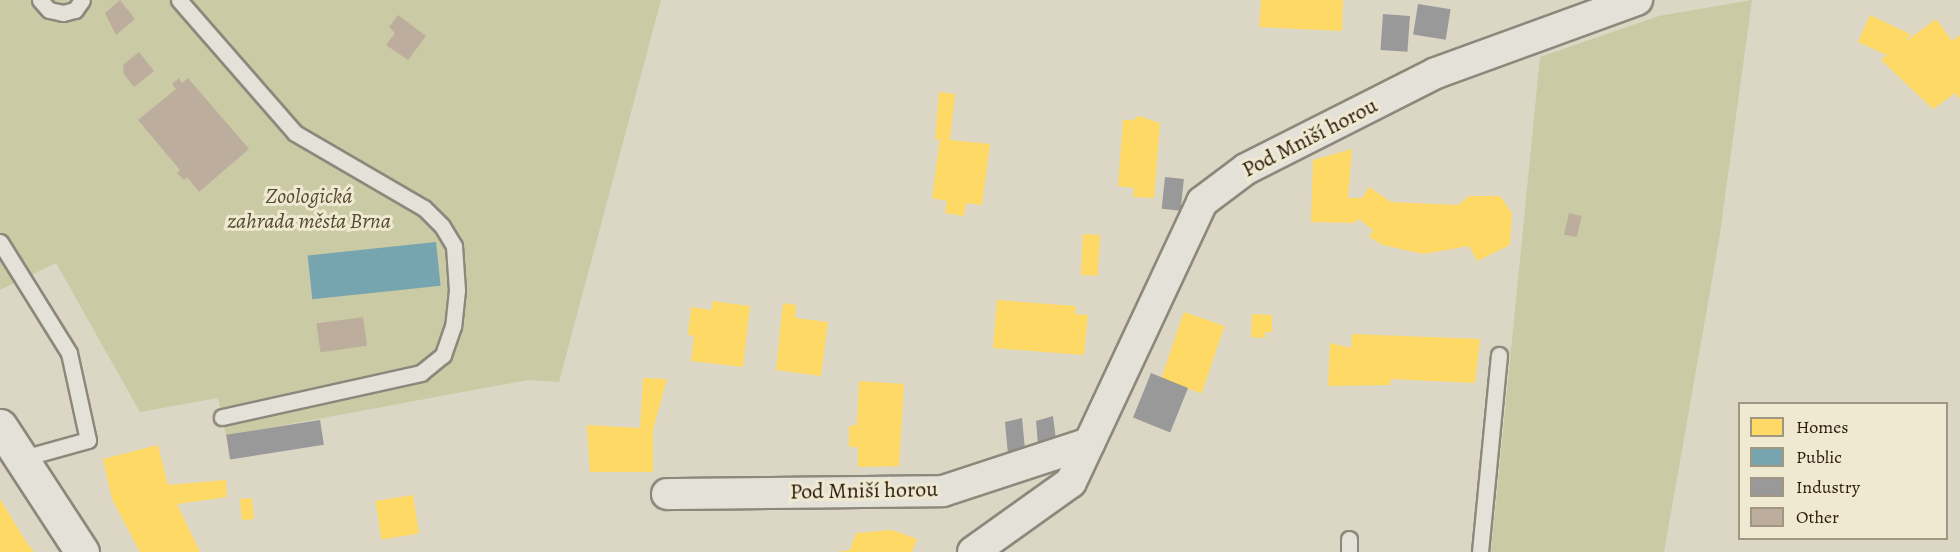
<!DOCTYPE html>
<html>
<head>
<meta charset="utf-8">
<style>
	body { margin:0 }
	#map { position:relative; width:1960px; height:552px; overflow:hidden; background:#dcd7c4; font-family:Alegreya,serif }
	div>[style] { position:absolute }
	.green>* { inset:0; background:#cacaa5 }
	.homes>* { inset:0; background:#ffd966; transform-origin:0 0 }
	.public>* { inset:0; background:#76a5af; transform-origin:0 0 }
	.industry>* { inset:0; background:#999; transform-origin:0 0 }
	.building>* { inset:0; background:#bdad9d; transform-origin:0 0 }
	.roads { filter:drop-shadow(2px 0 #8d887c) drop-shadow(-2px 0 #8d887c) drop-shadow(0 2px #8d887c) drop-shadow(0 -2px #8d887c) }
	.service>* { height:15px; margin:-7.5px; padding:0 7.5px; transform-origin:7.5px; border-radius:7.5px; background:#e4e1d8 }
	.minor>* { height:30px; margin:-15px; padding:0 15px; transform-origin:15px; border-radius:15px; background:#e4e1d8 }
	.tertiary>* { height:33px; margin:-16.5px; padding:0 16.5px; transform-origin:16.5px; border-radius:16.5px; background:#e4e1d8 }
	span { translate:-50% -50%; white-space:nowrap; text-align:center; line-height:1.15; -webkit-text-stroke:6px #efe9d2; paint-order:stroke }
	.street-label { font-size:22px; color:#29190a }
	.park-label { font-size:22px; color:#554b31; font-style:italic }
	.legend { position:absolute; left:1738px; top:402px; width:210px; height:138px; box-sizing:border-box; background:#efe9d2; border:2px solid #a09682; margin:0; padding:8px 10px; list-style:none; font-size:18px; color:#29190a }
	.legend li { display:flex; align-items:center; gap:12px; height:30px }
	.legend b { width:30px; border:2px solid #a09682 }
</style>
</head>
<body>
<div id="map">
	<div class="green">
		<i style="clip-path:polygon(0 0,661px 0,559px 382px,528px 380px,226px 436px,218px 398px,140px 412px,56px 263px,0 290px)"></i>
		<i style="clip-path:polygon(1752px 0,1719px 240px,1664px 552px,1491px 552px,1540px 57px,1659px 16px)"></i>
	</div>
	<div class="homes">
		<i style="clip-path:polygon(1261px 0,1343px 0,1342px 31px,1259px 27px)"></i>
		<i style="clip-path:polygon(1870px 15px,1910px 34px,1906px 41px,1936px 19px,1952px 41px,1960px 35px,1960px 99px,1955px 93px,1933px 109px,1881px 60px,1887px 55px,1858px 42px)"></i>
		<i style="clip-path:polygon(939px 92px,955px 94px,950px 140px,990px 144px,982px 205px,966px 203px,964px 216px,945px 213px,947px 201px,932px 198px,940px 138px,935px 140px)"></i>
		<i style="clip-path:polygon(1139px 116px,1160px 123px,1154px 198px,1133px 197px,1134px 188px,1118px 186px,1123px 120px,1133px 120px)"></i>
		<i style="clip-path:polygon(1352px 149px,1348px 198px,1362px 198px,1369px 187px,1391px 202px,1458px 205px,1469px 196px,1500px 196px,1512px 213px,1510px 245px,1477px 261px,1469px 246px,1423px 254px,1383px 245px,1369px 237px,1373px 230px,1359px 219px,1354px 223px,1311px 222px,1313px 160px)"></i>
		<i style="left:1083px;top:234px;width:17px;height:41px;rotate:3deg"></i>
		<i style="clip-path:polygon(997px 300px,1076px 306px,1075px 314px,1088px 315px,1084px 355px,993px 348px)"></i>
		<i style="clip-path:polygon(712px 301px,750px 306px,743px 367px,691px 361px,694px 336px,688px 335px,691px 307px,712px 310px)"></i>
		<i style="clip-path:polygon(783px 303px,796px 305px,795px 318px,828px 322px,821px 376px,776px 370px)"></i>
		<i style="left:1184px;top:312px;width:43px;height:71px;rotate:19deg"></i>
		<i style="clip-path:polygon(1252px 314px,1272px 315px,1272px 332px,1265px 332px,1265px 338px,1251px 337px)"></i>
		<i style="clip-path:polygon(1352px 334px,1480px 339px,1475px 383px,1391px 379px,1390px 385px,1328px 386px,1330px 343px,1351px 348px)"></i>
		<i style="clip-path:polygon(643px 378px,667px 379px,653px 430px,653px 472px,590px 472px,587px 425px,640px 428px)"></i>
		<i style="clip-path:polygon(859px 381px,904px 384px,899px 466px,858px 467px,858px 447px,849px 447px,849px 426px,857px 425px)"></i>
		<i style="clip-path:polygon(158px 445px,168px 485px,226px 480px,227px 497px,177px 504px,200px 552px,140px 552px,112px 499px,103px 459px)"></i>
		<i style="left:413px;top:495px;width:39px;height:38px;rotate:81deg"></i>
		<i style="left:252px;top:498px;width:21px;height:12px;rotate:85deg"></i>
		<i style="clip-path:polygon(0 499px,25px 540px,34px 552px,0 552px)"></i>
		<i style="clip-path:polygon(892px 530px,917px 539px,912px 552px,837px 552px,850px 550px,856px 533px)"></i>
	</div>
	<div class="public">
		<i style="left:436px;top:242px;width:44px;height:129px;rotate:84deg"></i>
	</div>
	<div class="industry">
		<i style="left:1418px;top:4px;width:33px;height:31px;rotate:9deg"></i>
		<i style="left:1383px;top:14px;width:27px;height:36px;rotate:4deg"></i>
		<i style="left:1165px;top:177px;width:19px;height:32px;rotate:6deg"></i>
		<i style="left:1151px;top:373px;width:40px;height:48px;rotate:22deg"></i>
		<i style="clip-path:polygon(1053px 416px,1056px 440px,1038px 445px,1036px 421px)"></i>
		<i style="clip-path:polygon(1022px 418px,1025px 450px,1008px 455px,1005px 422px)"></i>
		<i style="left:320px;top:420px;width:25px;height:95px;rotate:81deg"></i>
	</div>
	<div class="building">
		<i style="clip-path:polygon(120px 0,135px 19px,116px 35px,105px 13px)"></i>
		<i style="clip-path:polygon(398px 15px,426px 36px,408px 60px,386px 45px,395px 33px,389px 27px)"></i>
		<i style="clip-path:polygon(139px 52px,154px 71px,134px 87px,124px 74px,123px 65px)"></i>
		<i style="clip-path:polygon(179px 78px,182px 83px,188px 78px,249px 149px,199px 192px,187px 177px,184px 180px,177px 173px,180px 170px,138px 120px,176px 89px,172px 84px)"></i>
		<i style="left:1569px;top:213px;width:13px;height:22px;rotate:13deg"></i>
		<i style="left:363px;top:317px;width:29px;height:47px;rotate:82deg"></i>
	</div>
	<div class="roads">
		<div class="service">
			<i style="left:40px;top:0;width:13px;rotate:48deg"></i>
			<i style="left:49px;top:10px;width:14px;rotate:12deg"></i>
			<i style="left:63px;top:13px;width:12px;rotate:-14deg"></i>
			<i style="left:75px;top:10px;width:12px;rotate:-55deg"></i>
			<i style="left:179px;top:0;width:176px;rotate:48.9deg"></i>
			<i style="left:295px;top:133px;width:149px;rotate:30.2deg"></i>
			<i style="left:424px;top:208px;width:25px;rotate:45deg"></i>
			<i style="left:442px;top:226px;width:23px;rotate:59deg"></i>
			<i style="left:454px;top:246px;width:44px;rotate:86.1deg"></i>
			<i style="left:457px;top:290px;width:36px;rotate:96deg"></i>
			<i style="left:453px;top:326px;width:31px;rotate:109deg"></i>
			<i style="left:443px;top:355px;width:28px;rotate:141deg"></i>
			<i style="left:421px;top:373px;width:204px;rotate:167.5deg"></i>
			<i style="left:0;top:242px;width:131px;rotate:58.1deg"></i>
			<i style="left:69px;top:353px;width:89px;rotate:77.7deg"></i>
			<i style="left:88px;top:440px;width:71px;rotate:164.4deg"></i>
			<i style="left:1349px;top:552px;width:13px;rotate:-90deg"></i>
			<i style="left:1480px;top:552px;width:198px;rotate:-84.5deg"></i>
		</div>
		<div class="minor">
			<i style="left:667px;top:494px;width:276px;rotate:-0.6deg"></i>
			<i style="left:943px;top:491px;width:154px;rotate:-18.2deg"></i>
			<i style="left:973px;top:552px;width:120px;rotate:-35.5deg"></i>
			<i style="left:1071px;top:482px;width:309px;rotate:-64.9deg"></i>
			<i style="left:1202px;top:202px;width:55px;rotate:-36.9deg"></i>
			<i style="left:1246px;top:169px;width:213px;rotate:-26.8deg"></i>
			<i style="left:1436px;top:73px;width:214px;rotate:-20deg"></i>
		</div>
		<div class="tertiary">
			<i style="left:0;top:426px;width:150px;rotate:56.9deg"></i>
		</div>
	</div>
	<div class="street-label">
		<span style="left:1310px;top:138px;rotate:-27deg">Pod Mniší horou</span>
		<span style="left:864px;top:491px;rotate:-1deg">Pod Mniší horou</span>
	</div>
	<div class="park-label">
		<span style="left:309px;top:209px">Zoologická<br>zahrada města Brna</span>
	</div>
	<ul class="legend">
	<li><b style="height:16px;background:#ffd966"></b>Homes</li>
	<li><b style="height:16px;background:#76a5af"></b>Public</li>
	<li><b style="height:16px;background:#999"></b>Industry</li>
	<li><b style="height:16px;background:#bdad9d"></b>Other</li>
	</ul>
</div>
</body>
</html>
